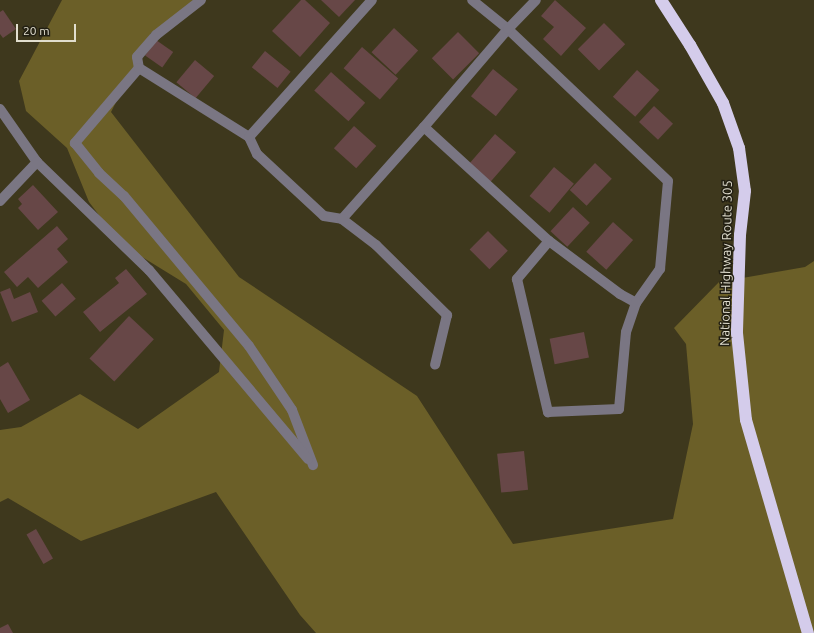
<!DOCTYPE html>
<html>
<head>
<meta charset="utf-8">
<style>
	body { margin:0 }
	#map { position:relative; width:814px; height:633px; overflow:hidden; background:#3e381d; font-family:Ubuntu,sans-serif }
	div>[style] { position:absolute }
	.forest>* { inset:0; background:#6b5f28 }
	.building>* { inset:0; background:#674747; transform-origin:0 0 }
	.minor>* { height:10px; margin:-5px; padding:0 5px; transform-origin:5px; border-radius:5px; background:#7a7683 }
	.highway>* { height:12px; margin:-6px; padding:0 6px; transform-origin:6px; border-radius:6px; background:#d4cceb }
	span { translate:-50% -50%; white-space:nowrap; text-align:center; line-height:1.15; -webkit-text-stroke:3px #221f13; paint-order:stroke }
	.street-label { font-size:13px; color:#e1dece }
	.scale { position:absolute; left:16px; top:24px; width:60px; height:18px; box-sizing:border-box; border:2px solid #e1dece; border-top:0; padding-left:5px; font-size:12px; line-height:14px; white-space:nowrap; color:#e1dece; -webkit-text-stroke:3px #221f13; paint-order:stroke }
</style>
</head>
<body>
<div id="map">
	<div class="forest">
		<i style="clip-path:polygon(62px 0,199px 0,151px 33px,111px 112px,239px 277px,417px 396px,513px 544px,673px 519px,693px 424px,686px 344px,674px 328px,719px 282px,805px 267px,814px 261px,814px 633px,316px 633px,300px 615px,216px 492px,81px 541px,8px 498px,0 502px,0 430px,21px 427px,80px 394px,138px 429px,219px 372px,224px 330px,186px 284px,121px 244px,89px 202px,67px 148px,26px 111px,19px 81px)"></i>
	</div>
	<div class="building">
		<i style="clip-path:polygon(301px 0,305px 0,330px 23px,300px 57px,272px 31px)"></i>
		<i style="clip-path:polygon(321px 0,355px 0,339px 17px)"></i>
		<i style="clip-path:polygon(555px 0,586px 28px,561px 56px,543px 39px,554px 27px,541px 16px)"></i>
		<i style="clip-path:polygon(3px 10px,16px 29px,3px 38px,0 34px,0 12px)"></i>
		<i style="left:604px;top:23px;width:30px;height:37px;rotate:45deg"></i>
		<i style="left:394px;top:28px;width:33px;height:33px;rotate:43deg"></i>
		<i style="left:458px;top:32px;width:30px;height:37px;rotate:45deg"></i>
		<i style="left:156px;top:40px;width:21px;height:19px;rotate:35deg"></i>
		<i style="left:362px;top:47px;width:48px;height:28px;rotate:41deg"></i>
		<i style="left:265px;top:51px;width:33px;height:21px;rotate:39deg"></i>
		<i style="left:195px;top:60px;width:25px;height:29px;rotate:40deg"></i>
		<i style="left:493px;top:69px;width:32px;height:35px;rotate:39deg"></i>
		<i style="left:637px;top:70px;width:30px;height:36px;rotate:42deg"></i>
		<i style="left:331px;top:72px;width:46px;height:25px;rotate:42deg"></i>
		<i style="left:654px;top:106px;width:26px;height:22px;rotate:43deg"></i>
		<i style="left:354px;top:126px;width:30px;height:30px;rotate:42deg"></i>
		<i style="left:495px;top:134px;width:28px;height:39px;rotate:41deg"></i>
		<i style="left:595px;top:163px;width:23px;height:37px;rotate:43deg"></i>
		<i style="left:554px;top:167px;width:26px;height:38px;rotate:40deg"></i>
		<i style="clip-path:polygon(33px 185px,58px 212px,38px 230px,18px 208px,22px 204px,18px 199px)"></i>
		<i style="left:573px;top:207px;width:23px;height:33px;rotate:43deg"></i>
		<i style="left:613px;top:222px;width:27px;height:40px;rotate:42deg"></i>
		<i style="clip-path:polygon(57px 226px,68px 239px,57px 249px,68px 262px,38px 288px,28px 277px,17px 287px,4px 272px)"></i>
		<i style="left:488px;top:231px;width:28px;height:26px;rotate:45deg"></i>
		<i style="clip-path:polygon(126px 269px,147px 294px,100px 332px,83px 312px,119px 283px,115px 278px)"></i>
		<i style="left:62px;top:283px;width:21px;height:27px;rotate:49deg"></i>
		<i style="clip-path:polygon(10px 288px,14px 299px,30px 292px,38px 312px,12px 322px,0 292px)"></i>
		<i style="left:129px;top:316px;width:34px;height:58px;rotate:43deg"></i>
		<i style="left:584px;top:332px;width:26px;height:35px;rotate:79deg"></i>
		<i style="clip-path:polygon(8px 362px,30px 400px,8px 413px,0 399px,0 367px)"></i>
		<i style="left:524px;top:451px;width:39px;height:27px;rotate:84deg"></i>
		<i style="left:36px;top:529px;width:34px;height:11px;rotate:60deg"></i>
		<i style="clip-path:polygon(8px 624px,13px 633px,0 633px,0 628px)"></i>
	</div>
	<div class="minor">
		<i style="left:201px;top:0;width:57px;rotate:142.1deg"></i>
		<i style="left:156px;top:35px;width:29px;rotate:131deg"></i>
		<i style="left:137px;top:57px;width:11px;rotate:80deg"></i>
		<i style="left:139px;top:68px;width:99px;rotate:130.5deg"></i>
		<i style="left:75px;top:143px;width:38px;rotate:51deg"></i>
		<i style="left:99px;top:173px;width:34px;rotate:43deg"></i>
		<i style="left:124px;top:196px;width:195px;rotate:50.2deg"></i>
		<i style="left:249px;top:346px;width:77px;rotate:56.1deg"></i>
		<i style="left:292px;top:410px;width:59px;rotate:69.1deg"></i>
		<i style="left:139px;top:68px;width:130px;rotate:32.1deg"></i>
		<i style="left:249px;top:137px;width:19px;rotate:65deg"></i>
		<i style="left:257px;top:154px;width:91px;rotate:42.8deg"></i>
		<i style="left:324px;top:216px;width:18px;rotate:9deg"></i>
		<i style="left:342px;top:219px;width:123px;rotate:-48.3deg"></i>
		<i style="left:424px;top:127px;width:169px;rotate:42.4deg"></i>
		<i style="left:549px;top:241px;width:89px;rotate:36.7deg"></i>
		<i style="left:620px;top:294px;width:18px;rotate:29deg"></i>
		<i style="left:636px;top:303px;width:42px;rotate:-54.8deg"></i>
		<i style="left:660px;top:269px;width:88px;rotate:-84.8deg"></i>
		<i style="left:668px;top:181px;width:221px;rotate:-136.5deg"></i>
		<i style="left:508px;top:29px;width:46px;rotate:-141.1deg"></i>
		<i style="left:0;top:109px;width:65px;rotate:55.1deg"></i>
		<i style="left:37px;top:162px;width:156px;rotate:44deg"></i>
		<i style="left:149px;top:270px;width:247px;rotate:49.9deg"></i>
		<i style="left:424px;top:127px;width:129px;rotate:-49.4deg"></i>
		<i style="left:508px;top:29px;width:40px;rotate:-46deg"></i>
		<i style="left:249px;top:137px;width:184px;rotate:-48.1deg"></i>
		<i style="left:0;top:201px;width:54px;rotate:-46.5deg"></i>
		<i style="left:342px;top:219px;width:43px;rotate:37.4deg"></i>
		<i style="left:376px;top:245px;width:100px;rotate:44.6deg"></i>
		<i style="left:447px;top:315px;width:51px;rotate:103.5deg"></i>
		<i style="left:549px;top:241px;width:50px;rotate:130.1deg"></i>
		<i style="left:517px;top:279px;width:137px;rotate:76.9deg"></i>
		<i style="left:548px;top:412px;width:71px;rotate:-2.4deg"></i>
		<i style="left:619px;top:409px;width:77px;rotate:-84.8deg"></i>
		<i style="left:626px;top:332px;width:31px;rotate:-71deg"></i>
	</div>
	<div class="highway">
		<i style="left:661px;top:0;width:54px;rotate:57.2deg"></i>
		<i style="left:690px;top:45px;width:67px;rotate:60.4deg"></i>
		<i style="left:723px;top:103px;width:48px;rotate:70.4deg"></i>
		<i style="left:739px;top:148px;width:43px;rotate:82.1deg"></i>
		<i style="left:745px;top:191px;width:44px;rotate:96.5deg"></i>
		<i style="left:740px;top:235px;width:98px;rotate:91.8deg"></i>
		<i style="left:737px;top:333px;width:87px;rotate:84.1deg"></i>
		<i style="left:746px;top:420px;width:222px;rotate:73.8deg"></i>
	</div>
	<div class="street-label">
		<span style="left:726px;top:263px;rotate:-89deg">National Highway Route 305</span>
	</div>
	<div class="scale">20 m</div>
</div>
</body>
</html>
